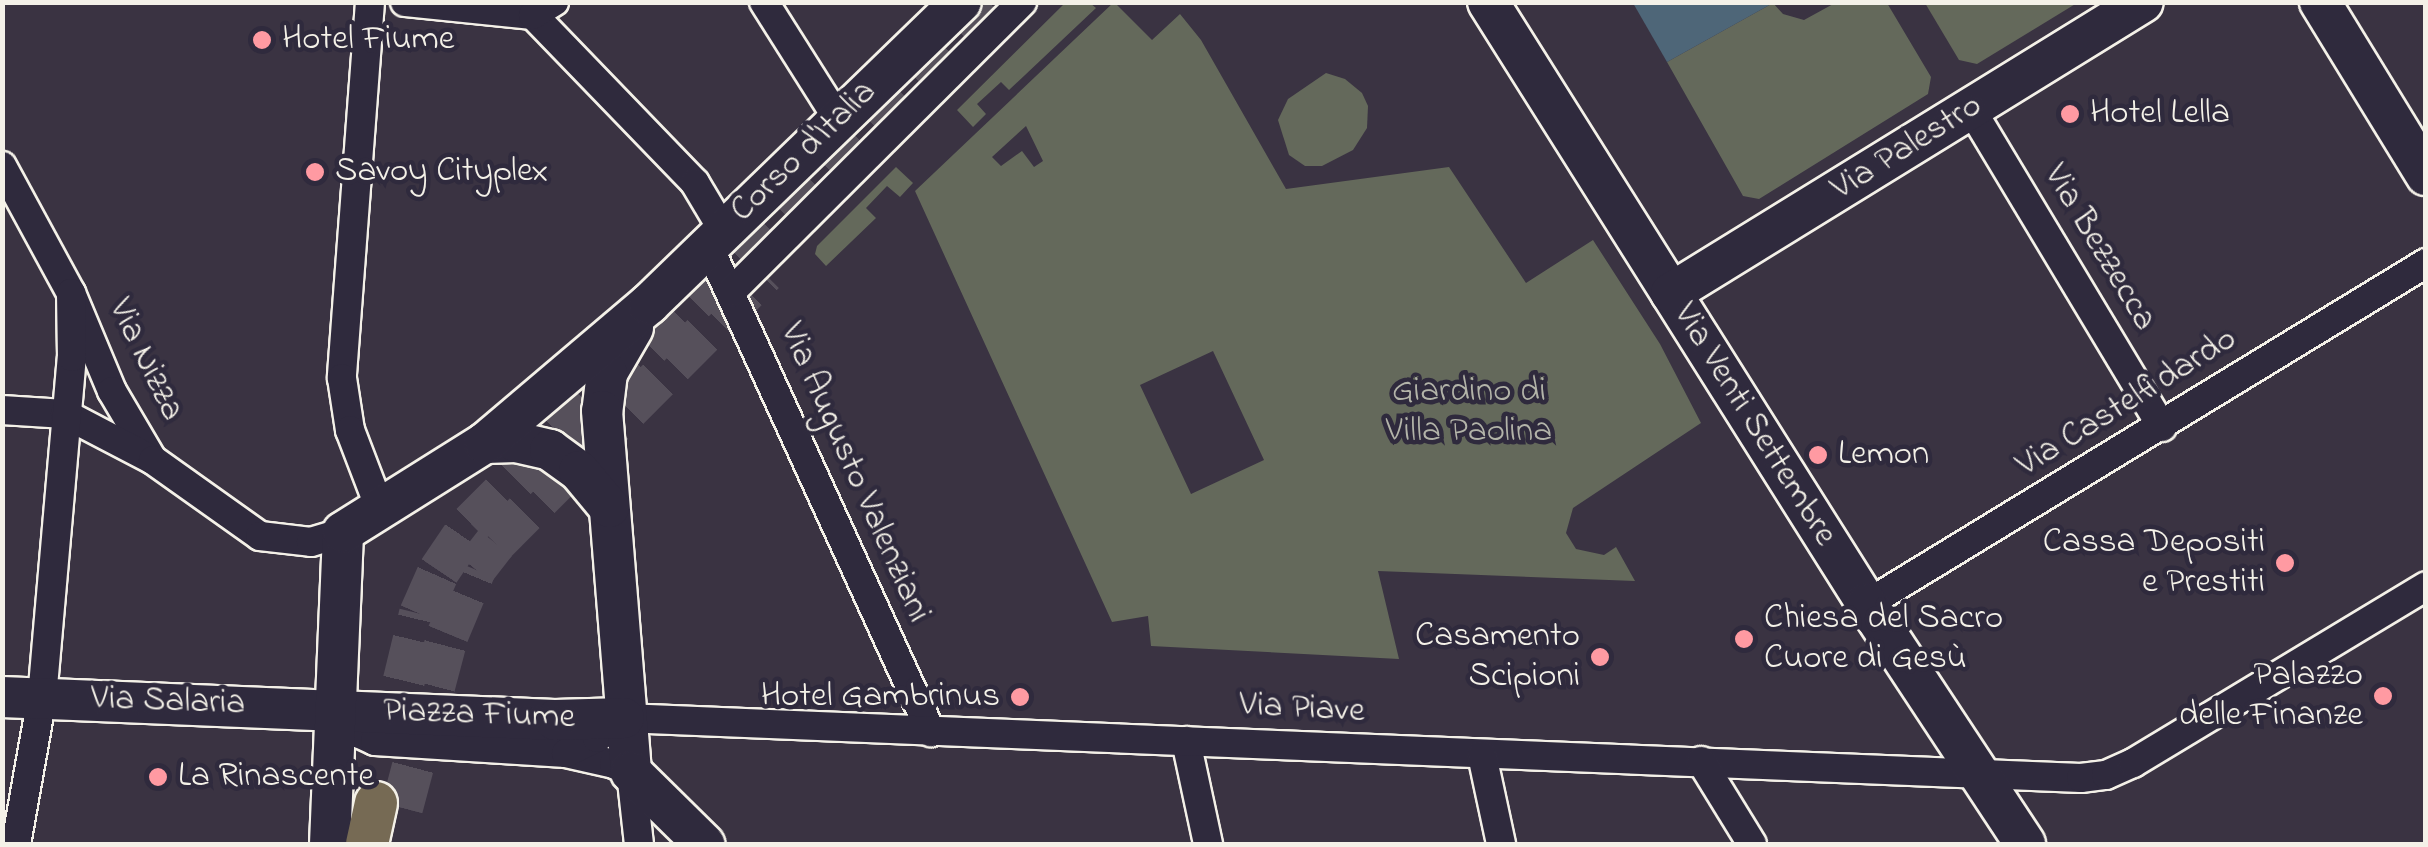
<!DOCTYPE html>
<html>
<head>
<meta charset="utf-8">
<style>
	body { margin:0 }
	#map { position:relative; width:2428px; height:847px; overflow:hidden; background:#3a3342; font-family:"Indie Flower",sans-serif }
	div>[style] { position:absolute }
	.green>* { inset:0; background:#64695b }
	.water>* { inset:0; background:#4e6678 }
	.primary-tunnel>* { height:42px; margin-top:-21px; transform-origin:0; background:repeating-linear-gradient(90deg,#56505b 0 42px,transparent 0 63px) }
	.roads { filter:drop-shadow(2px 0 #f4f1e8) drop-shadow(-2px 0 #f4f1e8) drop-shadow(0 2px #f4f1e8) drop-shadow(0 -2px #f4f1e8) }
	.street>* { height:28px; margin:-14px; padding:0 14px; transform-origin:14px; border-radius:14px; background:#2f2a3d }
	.secondary>* { height:40px; margin:-20px; padding:0 20px; transform-origin:20px; border-radius:20px; background:#2f2a3d }
	.primary>* { height:42px; margin:-21px; padding:0 21px; transform-origin:21px; border-radius:21px; background:#766a54 }
	.dots>* { width:28px; height:28px; translate:-50% -50%; box-sizing:border-box; border:5px solid #2f2a3d; border-radius:50% }
	span { translate:-50% -50%; white-space:nowrap; text-align:center; line-height:1.15; -webkit-text-stroke:9px #2f2a3d; paint-order:stroke }
	.poi-label { font-size:35px; color:#f4f1e8 }
	.left { translate:0 -50%; text-align:left }
	.right { translate:-100% -50%; text-align:right }
	.street-label { font-size:35px; color:#f4f1e8 }
	.park-label { font-size:35px; color:#b3b4a9 }
	.frame { position:absolute; inset:0; border:5px solid #f4f1e8; pointer-events:none }
</style>
</head>
<body>
<div id="map">
	<div class="green">
		<i style="clip-path:polygon(evenodd,1114px 2px,1152px 40px,1180px 14px,1201px 40px,1286px 189px,1449px 167px,1526px 283px,1593px 240px,1660px 344px,1701px 423px,1573px 508px,1566px 533px,1576px 549px,1604px 555px,1616px 547px,1635px 581px,1378px 571px,1399px 659px,1151px 646px,1148px 616px,1112px 622px,915px 191px,1114px 2px,1026px 126px,1043px 161px,1034px 167px,1022px 151px,1001px 166px,992px 157px,1026px 126px,1114px 2px,1213px 351px,1264px 460px,1191px 494px,1140px 385px,1213px 351px)"></i>
		<i style="clip-path:polygon(1065px 3px,1090px 3px,1096px 8px,1009px 90px,1001px 82px,977px 104px,986px 114px,973px 127px,957px 110px)"></i>
		<i style="clip-path:polygon(1773px 3px,1783px 14px,1804px 20px,1835px 3px,1887px 3px,1931px 77px,1928px 94px,1759px 199px,1743px 196px,1667px 62px)"></i>
		<i style="clip-path:polygon(1925px 3px,2077px 3px,1977px 64px,1959px 60px)"></i>
		<i style="clip-path:polygon(1326px 73px,1345px 79px,1362px 93px,1368px 106px,1367px 128px,1353px 150px,1322px 166px,1305px 166px,1289px 155px,1278px 120px,1288px 99px)"></i>
		<i style="clip-path:polygon(896px 167px,913px 183px,900px 197px,887px 186px,866px 208px,876px 218px,826px 266px,815px 254px,817px 246px)"></i>
	</div>
	<div class="water">
		<i style="clip-path:polygon(1633px 3px,1773px 3px,1667px 62px)"></i>
	</div>
	<div class="primary-tunnel">
		<i style="left:389px;top:742px;width:132px;rotate:-76.4deg"></i>
		<i style="left:420px;top:614px;width:47px;rotate:-66.2deg"></i>
		<i style="left:439px;top:571px;width:57px;rotate:-55.8deg"></i>
		<i style="left:471px;top:524px;width:739px;rotate:-44.95deg"></i>
		<i style="left:402px;top:808px;width:180px;rotate:-75.2deg"></i>
		<i style="left:448px;top:634px;width:70px;rotate:-67.4deg"></i>
		<i style="left:475px;top:569px;width:33px;rotate:-52deg"></i>
		<i style="left:495px;top:543px;width:381px;rotate:-45.1deg"></i>
	</div>
	<div class="roads">
		<div class="street">
			<i style="left:370px;top:2px;width:377px;rotate:94.3deg"></i>
			<i style="left:342px;top:378px;width:53px;rotate:81.3deg"></i>
			<i style="left:350px;top:430px;width:87px;rotate:69.1deg"></i>
			<i style="left:405px;top:2px;width:129px;rotate:5.8deg"></i>
			<i style="left:764px;top:2px;width:138px;rotate:57.7deg"></i>
			<i style="left:533px;top:15px;width:233px;rotate:46deg"></i>
			<i style="left:695px;top:183px;width:55px;rotate:59.2deg"></i>
			<i style="left:533px;top:15px;width:25px;rotate:-32deg"></i>
			<i style="left:1971px;top:109px;width:371px;rotate:59deg"></i>
			<i style="left:2px;top:166px;width:145px;rotate:61.5deg"></i>
			<i style="left:71px;top:293px;width:106px;rotate:67.3deg"></i>
			<i style="left:112px;top:391px;width:79px;rotate:59.5deg"></i>
			<i style="left:708px;top:245px;width:536px;rotate:65.4deg"></i>
			<i style="left:731px;top:292px;width:411px;rotate:-44.9deg"></i>
			<i style="left:2px;top:410px;width:63px;rotate:3.6deg"></i>
			<i style="left:65px;top:414px;width:99px;rotate:27.6deg"></i>
			<i style="left:153px;top:460px;width:131px;rotate:35.4deg"></i>
			<i style="left:260px;top:536px;width:51px;rotate:6.7deg"></i>
			<i style="left:311px;top:542px;width:34px;rotate:-17deg"></i>
			<i style="left:1867px;top:604px;width:655px;rotate:-31.38deg"></i>
			<i style="left:334px;top:711px;width:33px;rotate:43deg"></i>
			<i style="left:358px;top:733px;width:19px;rotate:25deg"></i>
			<i style="left:375px;top:741px;width:191px;rotate:3.6deg"></i>
			<i style="left:566px;top:753px;width:49px;rotate:12.9deg"></i>
			<i style="left:614px;top:764px;width:19px;rotate:25deg"></i>
			<i style="left:631px;top:772px;width:72px;rotate:83.7deg"></i>
			<i style="left:1186px;top:741px;width:105px;rotate:77.9deg"></i>
			<i style="left:566px;top:753px;width:34px;rotate:-26deg"></i>
			<i style="left:597px;top:738px;width:34px;rotate:-37deg"></i>
			<i style="left:624px;top:718px;width:1458px;rotate:2.36deg"></i>
			<i style="left:2081px;top:778px;width:25px;rotate:-7deg"></i>
			<i style="left:2106px;top:775px;width:30px;rotate:-24deg"></i>
			<i style="left:2133px;top:763px;width:342px;rotate:-31.1deg"></i>
			<i style="left:1482px;top:755px;width:91px;rotate:77.9deg"></i>
			<i style="left:1701px;top:761px;width:97px;rotate:58.4deg"></i>
			<i style="left:16px;top:844px;width:148px;rotate:-79.9deg"></i>
			<i style="left:42px;top:698px;width:342px;rotate:-85deg"></i>
			<i style="left:72px;top:357px;width:64px;rotate:-90.9deg"></i>
		</div>
		<div class="secondary">
			<i style="left:1488px;top:2px;width:711px;rotate:57.81deg"></i>
			<i style="left:1867px;top:604px;width:287px;rotate:56.6deg"></i>
			<i style="left:2320px;top:2px;width:203px;rotate:58.5deg"></i>
			<i style="left:1671px;top:293px;width:554px;rotate:-31.65deg"></i>
			<i style="left:633px;top:328px;width:52px;rotate:120deg"></i>
			<i style="left:607px;top:373px;width:38px;rotate:97deg"></i>
			<i style="left:602px;top:411px;width:362px;rotate:85.4deg"></i>
			<i style="left:631px;top:772px;width:103px;rotate:44.6deg"></i>
			<i style="left:485px;top:443px;width:31px;rotate:-2deg"></i>
			<i style="left:516px;top:442px;width:35px;rotate:13deg"></i>
			<i style="left:550px;top:450px;width:36px;rotate:36deg"></i>
			<i style="left:579px;top:471px;width:47px;rotate:50.2deg"></i>
			<i style="left:2px;top:697px;width:553px;rotate:2.38deg"></i>
			<i style="left:555px;top:720px;width:69px;rotate:-1.7deg"></i>
			<i style="left:330px;top:844px;width:312px;rotate:-87.6deg"></i>
			<i style="left:343px;top:532px;width:168px;rotate:-32.1deg"></i>
			<i style="left:485px;top:443px;width:215px;rotate:-40.3deg"></i>
			<i style="left:649px;top:304px;width:434px;rotate:-44.1deg"></i>
		</div>
		<div class="primary">
			<i style="left:367px;top:844px;width:42px;rotate:-77.6deg"></i>
		</div>
	</div>
	<div class="dots">
		<i style="left:262px;top:40px;background:#ff9aa2"></i>
		<i style="left:2070px;top:114px;background:#ff9aa2"></i>
		<i style="left:315px;top:172px;background:#ff9aa2"></i>
		<i style="left:1818px;top:455px;background:#ff9aa2"></i>
		<i style="left:2285px;top:563px;background:#ff9aa2"></i>
		<i style="left:1744px;top:639px;background:#ff9aa2"></i>
		<i style="left:1600px;top:657px;background:#ff9aa2"></i>
		<i style="left:2383px;top:696px;background:#ff9aa2"></i>
		<i style="left:1020px;top:697px;background:#ff9aa2"></i>
		<i style="left:158px;top:777px;background:#ff9aa2"></i>
	</div>
	<div class="poi-label">
		<span class="left" style="left:282px;top:40px">Hotel Fiume</span>
		<span class="left" style="left:2090px;top:114px">Hotel Lella</span>
		<span class="left" style="left:335px;top:172px">Savoy Cityplex</span>
		<span class="left" style="left:1838px;top:455px">Lemon</span>
		<span class="right" style="left:2265px;top:563px">Cassa Depositi<br>e Prestiti</span>
		<span class="left" style="left:1764px;top:639px">Chiesa del Sacro<br>Cuore di Gesù</span>
		<span class="right" style="left:1580px;top:657px">Casamento<br>Scipioni</span>
		<span class="right" style="left:2363px;top:696px">Palazzo<br>delle Finanze</span>
		<span class="right" style="left:1000px;top:697px">Hotel Gambrinus</span>
		<span class="left" style="left:178px;top:777px">La Rinascente</span>
	</div>
	<div class="street-label">
		<span style="left:1907px;top:148px;rotate:-32deg">Via Palestro</span>
		<span style="left:804px;top:152px;rotate:-44deg">Corso d'Italia</span>
		<span style="left:2099px;top:248px;rotate:59deg">Via Bezzecca</span>
		<span style="left:145px;top:360px;rotate:64deg">Via Nizza</span>
		<span style="left:2127px;top:403px;rotate:-32deg">Via Castelfidardo</span>
		<span style="left:1754px;top:425px;rotate:58deg">Via Venti Settembre</span>
		<span style="left:854px;top:473px;rotate:66deg">Via Augusto Valenziani</span>
		<span style="left:168px;top:702px;rotate:2deg">Via Salaria</span>
		<span style="left:1302px;top:709px;rotate:3deg">Via Piave</span>
		<span style="left:479px;top:715px;rotate:2deg">Piazza Fiume</span>
	</div>
	<div class="park-label">
		<span style="left:1469px;top:412px">Giardino di<br>Villa Paolina</span>
	</div>
	<div class="frame"></div>
</div>
</body>
</html>
